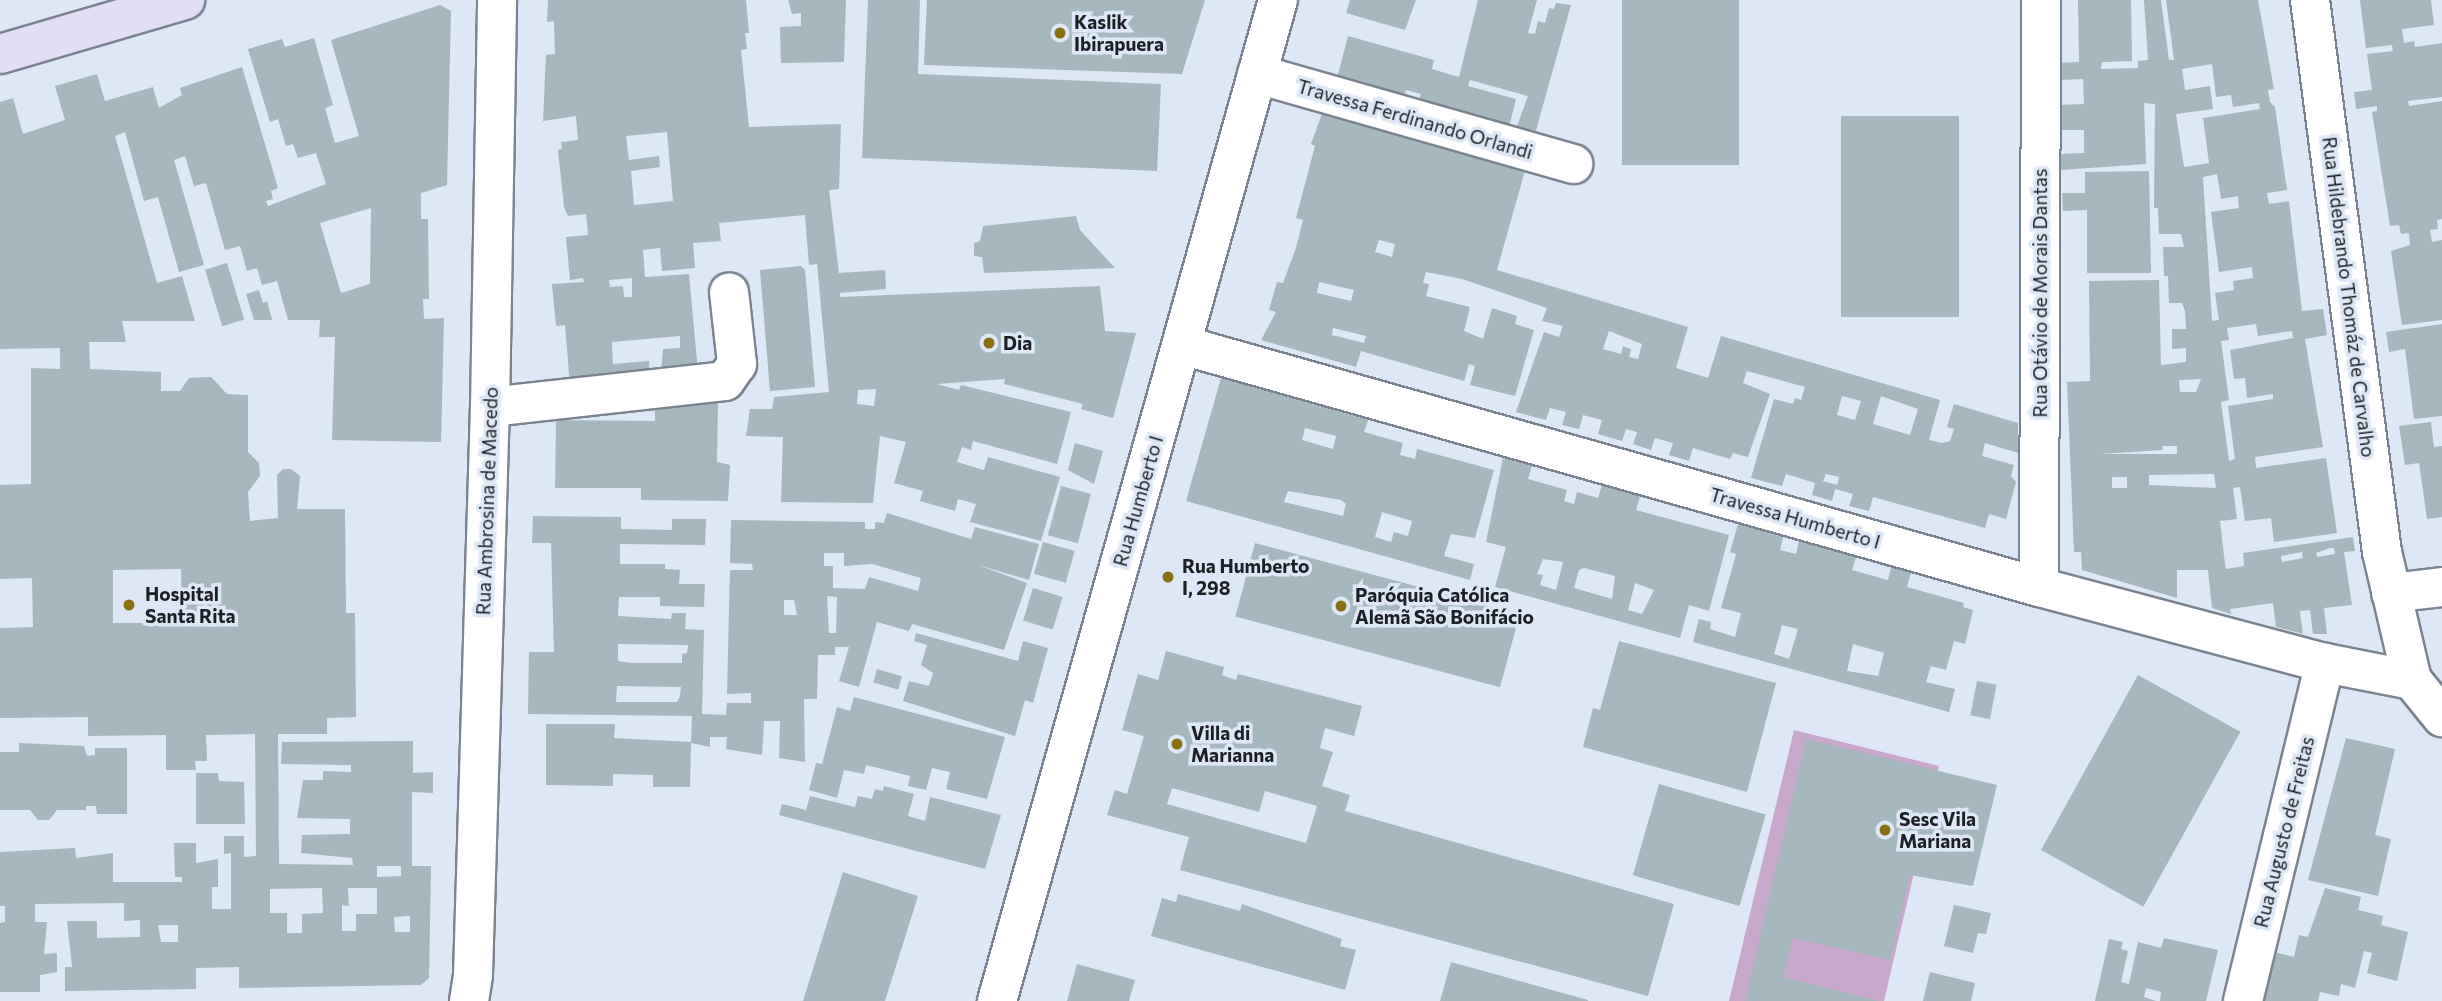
<!DOCTYPE html>
<html>
<head>
<meta charset="utf-8">
<style>
	body { margin:0 }
	#map { position:relative; width:2442px; height:1001px; overflow:hidden; background:#dde7f5; font-family:Commissioner,sans-serif }
	div>[style] { position:absolute }
	.green>* { inset:0; background:#c8a9cb }
	.building>* { inset:0; background:#a6b7be; transform-origin:0 0 }
	.roads { filter:drop-shadow(2px 0 #7a838f) drop-shadow(-2px 0 #7a838f) drop-shadow(0 2px #7a838f) drop-shadow(0 -2px #7a838f) }
	.street>* { height:38px; margin:-19px; padding:0 19px; transform-origin:19px; border-radius:19px; background:#fff }
	.secondary>* { height:38px; margin:-19px; padding:0 19px; transform-origin:19px; border-radius:19px; background:#e2def5 }
	.dots>* { width:19px; height:19px; translate:-50% -50%; box-sizing:border-box; border:4px solid #dde7f5; border-radius:50% }
	span { translate:-50% -50%; white-space:nowrap; text-align:center; line-height:1.15; -webkit-text-stroke:7px #dde7f5; paint-order:stroke }
	.poi-label { font-size:19px; color:#1c1f24; font-weight:700 }
	.left { translate:0 -50%; text-align:left }
	.street-label { font-size:19px; color:#1c1f24 }
</style>
</head>
<body>
<div id="map">
	<div class="green">
		<i style="clip-path:polygon(1794px 730px,1939px 766px,1884px 1001px,1729px 1001px)"></i>
	</div>
	<div class="building">
		<i style="clip-path:polygon(evenodd,548px 0,746px 0,749px 33px,745px 33px,747px 49px,741px 50px,749px 127px,841px 124px,839px 189px,829px 190px,839px 273px,885px 270px,886px 289px,840px 293px,840px 297px,1100px 286px,1105px 331px,1136px 333px,1113px 418px,1081px 409px,1083px 404px,1004px 384px,1005px 379px,937px 384px,959px 390px,961px 385px,1071px 412px,1057px 464px,973px 441px,971px 450px,962px 447px,957px 462px,984px 470px,988px 457px,1060px 477px,1041px 541px,970px 522px,976px 504px,958px 499px,955px 511px,920px 501px,923px 491px,894px 483px,906px 442px,880px 436px,873px 503px,781px 502px,783px 437px,746px 436px,750px 409px,772px 409px,774px 397px,829px 392px,817px 264px,809px 265px,805px 215px,719px 223px,721px 241px,693px 243px,695px 268px,662px 271px,660px 248px,643px 250px,645px 277px,689px 274px,698px 372px,661px 373px,663px 349px,680px 348px,680px 336px,612px 342px,613px 364px,649px 361px,650px 381px,570px 386px,565px 325px,556px 326px,552px 284px,584px 282px,583px 278px,570px 280px,566px 237px,588px 235px,586px 214px,568px 216px,564px 207px,558px 150px,562px 149px,561px 142px,578px 140px,576px 116px,543px 121px,546px 55px,555px 54px,554px 21px,547px 22px,548px 0,667px 132px,673px 201px,634px 205px,631px 171px,660px 167px,659px 156px,629px 160px,626px 136px,667px 132px,548px 0,632px 278px,632px 297px,624px 297px,623px 286px,610px 287px,609px 280px,632px 278px,548px 0,876px 389px,874px 406px,857px 404px,858px 390px,876px 389px)"></i>
		<i style="clip-path:polygon(788px 0,846px 0,844px 62px,781px 63px,780px 27px,801px 26px,801px 13px,792px 14px)"></i>
		<i style="clip-path:polygon(868px 0,920px 0,918px 74px,1161px 84px,1157px 171px,862px 158px)"></i>
		<i style="clip-path:polygon(927px 0,1205px 0,1182px 74px,924px 65px)"></i>
		<i style="clip-path:polygon(1350px 0,1416px 0,1405px 30px,1346px 13px)"></i>
		<i style="clip-path:polygon(1478px 0,1537px 0,1528px 33px,1535px 34px,1538px 21px,1545px 23px,1549px 8px,1554px 9px,1556px 3px,1571px 5px,1535px 134px,1516px 129px,1528px 96px,1470px 80px,1468px 86px,1516px 99px,1509px 127px,1418px 103px,1421px 94px,1406px 90px,1403px 99px,1336px 82px,1348px 36px,1434px 60px,1432px 69px,1459px 77px)"></i>
		<i style="left:1622px;top:0;width:117px;height:165px"></i>
		<i style="clip-path:polygon(evenodd,2078px 0,2131px 0,2132px 61px,2102px 62px,2101px 69px,2138px 68px,2138px 61px,2148px 60px,2144px 0,2161px 0,2169px 60px,2174px 60px,2166px 0,2258px 0,2274px 89px,2268px 90px,2270px 102px,2275px 107px,2287px 190px,2267px 193px,2269px 204px,2289px 201px,2302px 311px,2323px 309px,2327px 335px,2305px 339px,2323px 447px,2255px 457px,2256px 468px,2326px 458px,2337px 533px,2274px 542px,2271px 518px,2245px 521px,2240px 487px,2233px 488px,2237px 519px,2220px 521px,2224px 556px,2226px 569px,2244px 566px,2243px 553px,2353px 537px,2355px 551px,2344px 552px,2352px 605px,2324px 608px,2327px 634px,2313px 634px,2310px 610px,2300px 611px,2303px 634px,2276px 627px,2273px 603px,2230px 609px,2231px 614px,2212px 608px,2208px 570px,2177px 570px,2177px 598px,2082px 570px,2081px 552px,2074px 552px,2067px 382px,2090px 381px,2089px 281px,2159px 280px,2161px 365px,2186px 362px,2186px 348px,2172px 349px,2172px 329px,2186px 329px,2185px 311px,2182px 303px,2169px 303px,2168px 276px,2164px 276px,2163px 247px,2184px 247px,2181px 234px,2159px 234px,2158px 208px,2154px 208px,2155px 104px,2144px 103px,2146px 164px,2061px 170px,2061px 154px,2084px 153px,2084px 130px,2061px 130px,2060px 105px,2084px 104px,2083px 79px,2059px 80px,2059px 63px,2079px 62px,2078px 0,2212px 64px,2216px 97px,2231px 95px,2233px 107px,2259px 103px,2260px 109px,2203px 118px,2209px 163px,2184px 167px,2176px 114px,2213px 109px,2210px 86px,2185px 90px,2182px 69px,2212px 64px,2078px 0,2217px 174px,2221px 199px,2238px 196px,2239px 208px,2211px 212px,2219px 272px,2252px 267px,2253px 278px,2233px 281px,2234px 290px,2215px 293px,2219px 320px,2212px 321px,2203px 177px,2217px 174px,2078px 0,2256px 324px,2258px 336px,2292px 331px,2293px 338px,2230px 350px,2234px 379px,2245px 378px,2247px 398px,2273px 394px,2273px 399px,2228px 406px,2235px 459px,2229px 461px,2221px 402px,2229px 400px,2221px 341px,2229px 340px,2227px 328px,2256px 324px,2078px 0,2201px 379px,2196px 392px,2180px 392px,2179px 380px,2201px 379px,2078px 0,2162px 446px,2177px 446px,2177px 454px,2099px 454px,2163px 450px,2162px 446px,2078px 0,2214px 474px,2216px 488px,2149px 485px,2149px 475px,2214px 474px,2078px 0,2112px 477px,2127px 477px,2127px 488px,2112px 488px,2112px 477px,2078px 0,2330px 548px,2334px 548px,2335px 554px,2317px 557px,2316px 553px,2330px 548px,2078px 0,2302px 552px,2303px 558px,2282px 562px,2281px 556px,2302px 552px)"></i>
		<i style="clip-path:polygon(2360px 0,2431px 0,2434px 25px,2402px 29px,2404px 43px,2414px 41px,2415px 47px,2442px 43px,2442px 97px,2408px 101px,2409px 106px,2442px 101px,2442px 219px,2437px 220px,2438px 229px,2430px 230px,2432px 242px,2442px 240px,2442px 320px,2402px 325px,2391px 251px,2410px 245px,2409px 233px,2401px 234px,2399px 225px,2390px 226px,2372px 112px,2377px 111px,2377px 106px,2356px 109px,2354px 92px,2372px 90px,2367px 54px,2393px 51px,2392px 45px,2366px 48px)"></i>
		<i style="clip-path:polygon(evenodd,440px 5px,451px 11px,447px 185px,421px 193px,421px 219px,428px 219px,429px 299px,423px 299px,424px 319px,444px 318px,441px 442px,332px 440px,335px 337px,319px 337px,320px 320px,288px 320px,277px 281px,262px 285px,257px 268px,247px 271px,240px 246px,225px 250px,206px 183px,194px 186px,185px 156px,174px 160px,204px 265px,179px 272px,158px 197px,144px 201px,125px 132px,115px 136px,157px 283px,182px 276px,195px 321px,122px 321px,126px 342px,89px 342px,90px 369px,161px 372px,161px 391px,180px 391px,189px 378px,211px 377px,227px 394px,248px 395px,248px 452px,259px 463px,260px 476px,248px 492px,250px 521px,278px 518px,277px 475px,283px 469px,291px 469px,300px 476px,297px 509px,345px 509px,346px 613px,355px 613px,356px 717px,327px 718px,327px 734px,278px 734px,279px 864px,353px 865px,352px 858px,301px 853px,302px 835px,350px 834px,350px 819px,297px 818px,303px 780px,323px 780px,323px 771px,351px 772px,351px 765px,281px 764px,282px 742px,413px 741px,413px 773px,433px 772px,433px 793px,412px 792px,412px 866px,431px 866px,429px 978px,421px 985px,239px 988px,239px 967px,196px 968px,196px 989px,65px 991px,65px 967px,72px 967px,67px 921px,97px 921px,97px 938px,140px 937px,140px 920px,124px 921px,124px 903px,35px 904px,35px 922px,47px 922px,44px 954px,57px 953px,57px 972px,40px 975px,40px 992px,0 992px,0 923px,5px 922px,5px 906px,0 906px,0 852px,75px 848px,76px 858px,113px 853px,113px 882px,182px 882px,182px 877px,175px 877px,174px 843px,196px 843px,196px 863px,218px 859px,218px 887px,212px 887px,212px 909px,231px 909px,231px 853px,224px 854px,224px 836px,244px 836px,244px 857px,256px 856px,255px 734px,206px 735px,207px 761px,195px 761px,196px 770px,166px 770px,166px 735px,88px 736px,88px 717px,0 718px,0 628px,33px 627px,32px 578px,0 579px,0 485px,31px 484px,31px 368px,60px 369px,60px 348px,0 349px,0 102px,13px 98px,23px 134px,65px 120px,55px 86px,97px 74px,105px 101px,153px 87px,159px 108px,182px 95px,180px 88px,242px 67px,278px 188px,271px 191px,273px 199px,266px 201px,268px 206px,326px 184px,316px 153px,298px 158px,293px 144px,286px 146px,278px 119px,270px 122px,248px 49px,282px 39px,285px 47px,314px 38px,333px 105px,325px 108px,335px 143px,359px 136px,331px 40px,440px 5px,371px 208px,370px 284px,341px 293px,320px 223px,371px 208px,440px 5px,181px 569px,182px 623px,113px 623px,113px 570px,181px 569px,440px 5px,377px 866px,401px 866px,401px 876px,377px 877px,377px 866px,440px 5px,322px 888px,323px 913px,302px 914px,302px 933px,287px 933px,287px 913px,270px 913px,270px 889px,322px 888px,440px 5px,348px 888px,377px 888px,377px 914px,356px 914px,356px 931px,342px 931px,342px 905px,349px 906px,348px 888px,440px 5px,410px 916px,410px 932px,395px 932px,394px 917px,410px 916px,440px 5px,158px 925px,178px 925px,178px 942px,161px 942px,158px 925px)"></i>
		<i style="clip-path:polygon(evenodd,1323px 111px,1528px 160px,1497px 270px,1688px 327px,1676px 368px,1708px 378px,1721px 336px,1940px 400px,1929px 440px,1942px 443px,1950px 441px,1954px 429px,1947px 427px,1954px 404px,2018px 423px,2018px 453px,1985px 443px,1982px 456px,2014px 465px,2011px 476px,2016px 482px,2006px 519px,1989px 514px,1985px 528px,1873px 497px,1869px 511px,1849px 506px,1853px 494px,1835px 489px,1832px 501px,1812px 495px,1815px 483px,1786px 474px,1782px 486px,1751px 478px,1774px 399px,1793px 404px,1795px 398px,1801px 400px,1805px 387px,1747px 371px,1743px 383px,1770px 394px,1748px 457px,1733px 453px,1730px 459px,1693px 448px,1689px 461px,1669px 455px,1673px 443px,1655px 438px,1651px 450px,1633px 444px,1637px 432px,1626px 429px,1622px 441px,1598px 434px,1602px 420px,1583px 415px,1579px 429px,1562px 425px,1566px 412px,1550px 408px,1546px 420px,1516px 412px,1544px 332px,1559px 337px,1563px 326px,1542px 321px,1547px 308px,1462px 279px,1426px 272px,1423px 283px,1429px 284px,1426px 296px,1470px 307px,1464px 331px,1483px 339px,1492px 308px,1517px 316px,1515px 324px,1534px 330px,1515px 396px,1470px 385px,1475px 366px,1469px 364px,1464px 381px,1361px 351px,1356px 367px,1261px 340px,1276px 312px,1269px 310px,1277px 282px,1283px 283px,1296px 248px,1303px 220px,1296px 218px,1315px 146px,1311px 144px,1323px 111px,1379px 240px,1395px 244px,1392px 257px,1375px 252px,1379px 240px,1323px 111px,1319px 282px,1354px 290px,1351px 301px,1317px 293px,1319px 282px,1323px 111px,1333px 328px,1366px 336px,1364px 343px,1332px 335px,1333px 328px,1323px 111px,1609px 331px,1642px 344px,1638px 359px,1629px 357px,1631px 349px,1623px 346px,1621px 354px,1603px 349px,1609px 331px,1323px 111px,1842px 396px,1861px 401px,1855px 420px,1837px 415px,1842px 396px,1323px 111px,1881px 396px,1918px 409px,1910px 435px,1873px 424px,1881px 396px,1323px 111px,1826px 474px,1839px 477px,1837px 485px,1823px 481px,1826px 474px)"></i>
		<i style="left:1959px;top:116px;width:201px;height:118px;rotate:90deg"></i>
		<i style="clip-path:polygon(2149px 171px,2151px 273px,2087px 273px,2087px 210px,2063px 211px,2062px 193px,2085px 193px,2085px 172px)"></i>
		<i style="clip-path:polygon(1076px 216px,1080px 230px,1115px 268px,984px 273px,982px 257px,974px 256px,974px 243px,980px 241px,983px 226px)"></i>
		<i style="left:227px;top:263px;width:59px;height:23px;rotate:73deg"></i>
		<i style="clip-path:polygon(801px 266px,805px 270px,815px 387px,770px 391px,760px 270px)"></i>
		<i style="clip-path:polygon(259px 290px,263px 303px,267px 301px,272px 320px,254px 320px,246px 294px)"></i>
		<i style="clip-path:polygon(2442px 324px,2442px 416px,2414px 419px,2405px 349px,2389px 352px,2386px 332px)"></i>
		<i style="clip-path:polygon(evenodd,1221px 378px,1368px 420px,1364px 432px,1403px 443px,1400px 455px,1415px 459px,1417px 449px,1494px 470px,1475px 538px,1451px 534px,1444px 556px,1474px 564px,1470px 580px,1186px 501px,1221px 378px,1305px 428px,1336px 436px,1333px 449px,1302px 440px,1305px 428px,1221px 378px,1288px 491px,1341px 500px,1346px 504px,1343px 516px,1284px 502px,1288px 491px,1221px 378px,1382px 512px,1412px 521px,1408px 536px,1394px 532px,1391px 542px,1375px 537px,1382px 512px)"></i>
		<i style="clip-path:polygon(718px 400px,717px 462px,730px 465px,728px 501px,641px 500px,641px 488px,555px 488px,556px 420px,655px 421px,655px 406px)"></i>
		<i style="clip-path:polygon(2431px 422px,2434px 447px,2442px 446px,2442px 517px,2427px 519px,2419px 463px,2405px 465px,2399px 426px)"></i>
		<i style="clip-path:polygon(1075px 443px,1103px 451px,1094px 484px,1068px 470px)"></i>
		<i style="clip-path:polygon(evenodd,1503px 458px,1532px 466px,1528px 479px,1567px 490px,1564px 501px,1574px 504px,1577px 492px,1598px 498px,1602px 485px,1640px 496px,1636px 510px,1729px 535px,1709px 611px,1689px 605px,1680px 638px,1495px 587px,1506px 547px,1486px 542px,1503px 458px,1543px 559px,1563px 562px,1556px 590px,1540px 585px,1543px 575px,1537px 574px,1543px 559px,1503px 458px,1584px 568px,1615px 576px,1612px 599px,1574px 588px,1579px 570px,1584px 568px,1503px 458px,1635px 583px,1654px 590px,1642px 614px,1628px 610px,1635px 583px)"></i>
		<i style="left:1061px;top:486px;width:31px;height:51px;rotate:15deg"></i>
		<i style="clip-path:polygon(evenodd,887px 513px,971px 539px,975px 527px,1039px 544px,1029px 580px,978px 565px,1027px 583px,1004px 650px,912px 624px,909px 631px,877px 622px,859px 687px,839px 681px,849px 647px,835px 647px,835px 655px,818px 655px,817px 699px,804px 699px,805px 762px,779px 758px,780px 721px,764px 721px,762px 755px,726px 749px,727px 737px,710px 737px,710px 747px,691px 743px,690px 787px,653px 787px,653px 775px,613px 774px,613px 786px,546px 785px,546px 724px,615px 724px,614px 738px,691px 742px,692px 716px,528px 714px,529px 652px,554px 652px,551px 543px,532px 543px,533px 516px,621px 517px,621px 529px,672px 530px,672px 519px,706px 519px,705px 545px,620px 544px,620px 564px,665px 564px,665px 569px,680px 570px,679px 584px,705px 584px,704px 607px,660px 606px,660px 597px,619px 597px,618px 616px,671px 619px,672px 613px,686px 613px,685px 629px,704px 630px,702px 714px,726px 715px,727px 703px,751px 703px,751px 693px,727px 694px,730px 570px,753px 570px,752px 564px,730px 563px,731px 520px,865px 522px,865px 529px,875px 529px,875px 522px,884px 523px,887px 513px,824px 553px,844px 553px,844px 566px,872px 564px,921px 578px,918px 591px,869px 577px,865px 589px,833px 588px,833px 566px,824px 566px,824px 553px,887px 513px,827px 596px,837px 597px,836px 633px,829px 633px,827px 596px,887px 513px,784px 600px,794px 600px,797px 615px,784px 615px,784px 600px,887px 513px,618px 644px,688px 645px,687px 653px,682px 654px,682px 663px,632px 663px,618px 661px,618px 644px,887px 513px,617px 686px,681px 687px,680px 696px,677px 702px,616px 702px,617px 686px)"></i>
		<i style="clip-path:polygon(evenodd,1738px 524px,1783px 537px,1780px 550px,1796px 554px,1799px 541px,1856px 557px,1852px 570px,1888px 580px,1891px 567px,1911px 573px,1907px 587px,1964px 603px,1963px 607px,1973px 610px,1965px 644px,1954px 641px,1946px 670px,1931px 666px,1926px 682px,1955px 689px,1949px 712px,1693px 642px,1699px 619px,1711px 622px,1710px 629px,1735px 637px,1741px 613px,1721px 608px,1736px 554px,1730px 552px,1738px 524px,1782px 625px,1798px 629px,1789px 659px,1774px 654px,1782px 625px,1738px 524px,1853px 644px,1884px 653px,1878px 676px,1847px 671px,1853px 644px)"></i>
		<i style="left:1043px;top:542px;width:33px;height:33px;rotate:16deg"></i>
		<i style="left:1255px;top:543px;width:274px;height:76px;rotate:15deg"></i>
		<i style="left:1033px;top:588px;width:31px;height:34px;rotate:17deg"></i>
		<i style="clip-path:polygon(916px 633px,1018px 661px,1023px 641px,1048px 648px,1033px 703px,1025px 700px,1015px 736px,903px 701px,909px 681px,929px 686px,933px 673px,921px 665px,927px 645px,914px 641px)"></i>
		<i style="clip-path:polygon(1619px 641px,1776px 683px,1747px 792px,1583px 747px,1593px 708px,1600px 710px)"></i>
		<i style="clip-path:polygon(evenodd,1166px 651px,1224px 667px,1222px 675px,1236px 680px,1238px 674px,1362px 706px,1354px 736px,1325px 728px,1320px 748px,1333px 752px,1322px 786px,1350px 795px,1345px 811px,1674px 904px,1648px 996px,1180px 870px,1189px 837px,1107px 815px,1115px 790px,1127px 794px,1144px 736px,1122px 730px,1138px 674px,1158px 680px,1166px 651px,1172px 788px,1259px 812px,1265px 791px,1317px 806px,1306px 843px,1167px 804px,1172px 788px)"></i>
		<i style="left:877px;top:669px;width:26px;height:14px;rotate:16deg"></i>
		<i style="left:2138px;top:675px;width:117px;height:200px;rotate:29deg"></i>
		<i style="left:1977px;top:681px;width:20px;height:35px;rotate:11deg"></i>
		<i style="clip-path:polygon(854px 697px,1005px 737px,987px 799px,946px 789px,950px 772px,932px 768px,926px 790px,908px 786px,910px 776px,866px 765px,864px 774px,844px 770px,837px 798px,809px 790px,816px 763px,822px 764px,837px 707px,850px 711px)"></i>
		<i style="clip-path:polygon(2346px 738px,2395px 749px,2375px 835px,2391px 839px,2378px 896px,2308px 880px)"></i>
		<i style="clip-path:polygon(1806px 739px,1997px 785px,1973px 886px,1910px 875px,1890px 960px,1793px 938px,1783px 977px,1879px 1001px,1745px 1001px)"></i>
		<i style="clip-path:polygon(19px 743px,84px 746px,87px 756px,95px 755px,95px 748px,127px 748px,127px 814px,97px 814px,96px 806px,86px 806px,86px 810px,57px 810px,49px 820px,38px 820px,30px 810px,0 810px,0 752px,19px 752px)"></i>
		<i style="clip-path:polygon(196px 773px,218px 773px,219px 781px,244px 782px,245px 824px,196px 824px)"></i>
		<i style="left:1659px;top:784px;width:111px;height:95px;rotate:16deg"></i>
		<i style="clip-path:polygon(884px 786px,914px 794px,908px 816px,925px 821px,930px 797px,1001px 815px,985px 869px,779px 815px,782px 804px,806px 810px,810px 796px,855px 807px,858px 796px,872px 799px,875px 789px,883px 791px)"></i>
		<i style="clip-path:polygon(843px 872px,918px 896px,885px 1001px,803px 1001px)"></i>
		<i style="clip-path:polygon(2325px 888px,2361px 897px,2358px 910px,2383px 916px,2381px 925px,2408px 932px,2397px 981px,2367px 973px,2372px 953px,2364px 951px,2355px 988px,2341px 984px,2339px 996px,2320px 992px,2318px 1001px,2260px 1001px,2270px 951px,2294px 957px,2299px 935px,2308px 937px)"></i>
		<i style="clip-path:polygon(1178px 894px,1240px 911px,1242px 904px,1342px 939px,1340px 946px,1356px 950px,1345px 990px,1151px 936px,1162px 898px,1176px 902px)"></i>
		<i style="clip-path:polygon(1954px 905px,1991px 913px,1986px 934px,1978px 933px,1973px 953px,1944px 946px)"></i>
		<i style="clip-path:polygon(2164px 938px,2218px 950px,2206px 1001px,2160px 1001px,2161px 992px,2146px 988px,2144px 997px,2156px 1001px,2095px 1001px,2109px 939px,2123px 942px,2121px 949px,2128px 951px,2121px 982px,2129px 984px,2138px 942px,2161px 948px)"></i>
		<i style="clip-path:polygon(1451px 962px,1588px 1000px,1588px 1001px,1440px 1001px)"></i>
		<i style="clip-path:polygon(1077px 964px,1135px 980px,1129px 1001px,1067px 1001px)"></i>
		<i style="clip-path:polygon(1930px 972px,1975px 983px,1971px 1001px,1923px 1001px)"></i>
	</div>
	<div class="roads">
		<div class="street">
			<i style="left:2310px;top:0;width:557px;rotate:82.57deg"></i>
			<i style="left:2382px;top:552px;width:131px;rotate:76.8deg"></i>
			<i style="left:2412px;top:680px;width:48px;rotate:51deg"></i>
			<i style="left:1257px;top:74px;width:329px;rotate:15.9deg"></i>
			<i style="left:1182px;top:345px;width:891px;rotate:15.77deg"></i>
			<i style="left:2039px;top:587px;width:296px;rotate:14.9deg"></i>
			<i style="left:2325px;top:663px;width:89px;rotate:11.1deg"></i>
			<i style="left:490px;top:407px;width:236px;rotate:-6.3deg"></i>
			<i style="left:725px;top:381px;width:21px;rotate:-55deg"></i>
			<i style="left:737px;top:364px;width:72px;rotate:-96.3deg"></i>
			<i style="left:2039px;top:587px;width:587px;rotate:-89.8deg"></i>
			<i style="left:2391px;top:593px;width:51px;rotate:-6.7deg"></i>
			<i style="left:469px;top:1001px;width:26px;rotate:-81deg"></i>
			<i style="left:473px;top:975px;width:568px;rotate:-88.29deg"></i>
			<i style="left:490px;top:407px;width:407px;rotate:-89deg"></i>
			<i style="left:997px;top:1001px;width:1040px;rotate:-74.32deg"></i>
			<i style="left:2243px;top:1001px;width:348px;rotate:-76.4deg"></i>
		</div>
		<div class="secondary">
			<i style="left:0;top:54px;width:193px;rotate:-16.3deg"></i>
		</div>
	</div>
	<div class="dots">
		<i style="left:1060px;top:33px;background:#897011"></i>
		<i style="left:989px;top:343px;background:#897011"></i>
		<i style="left:1168px;top:577px;background:#897011"></i>
		<i style="left:129px;top:605px;background:#897011"></i>
		<i style="left:1341px;top:606px;background:#897011"></i>
		<i style="left:1177px;top:744px;background:#897011"></i>
		<i style="left:1885px;top:830px;background:#897011"></i>
	</div>
	<div class="poi-label">
		<span class="left" style="left:1074px;top:33px">Kaslik<br>Ibirapuera</span>
		<span class="left" style="left:1003px;top:343px">Dia</span>
		<span class="left" style="left:1182px;top:577px">Rua Humberto<br>I, 298</span>
		<span class="left" style="left:145px;top:605px">Hospital<br>Santa Rita</span>
		<span class="left" style="left:1355px;top:606px">Paróquia Católica<br>Alemã São Bonifácio</span>
		<span class="left" style="left:1191px;top:744px">Villa di<br>Marianna</span>
		<span class="left" style="left:1899px;top:830px">Sesc Vila<br>Mariana</span>
	</div>
	<div class="street-label">
		<span style="left:1415px;top:119px;rotate:16deg">Travessa Ferdinando Orlandi</span>
		<span style="left:2040px;top:293px;rotate:-90deg">Rua Otávio de Morais Dantas</span>
		<span style="left:2349px;top:297px;rotate:83deg">Rua Hildebrando Thomáz de Carvalho</span>
		<span style="left:487px;top:501px;rotate:-88deg">Rua Ambrosina de Macedo</span>
		<span style="left:1138px;top:501px;rotate:-74deg">Rua Humberto I</span>
		<span style="left:1795px;top:518px;rotate:16deg">Travessa Humberto I</span>
		<span style="left:2284px;top:832px;rotate:-76deg">Rua Augusto de Freitas</span>
	</div>
</div>
</body>
</html>
